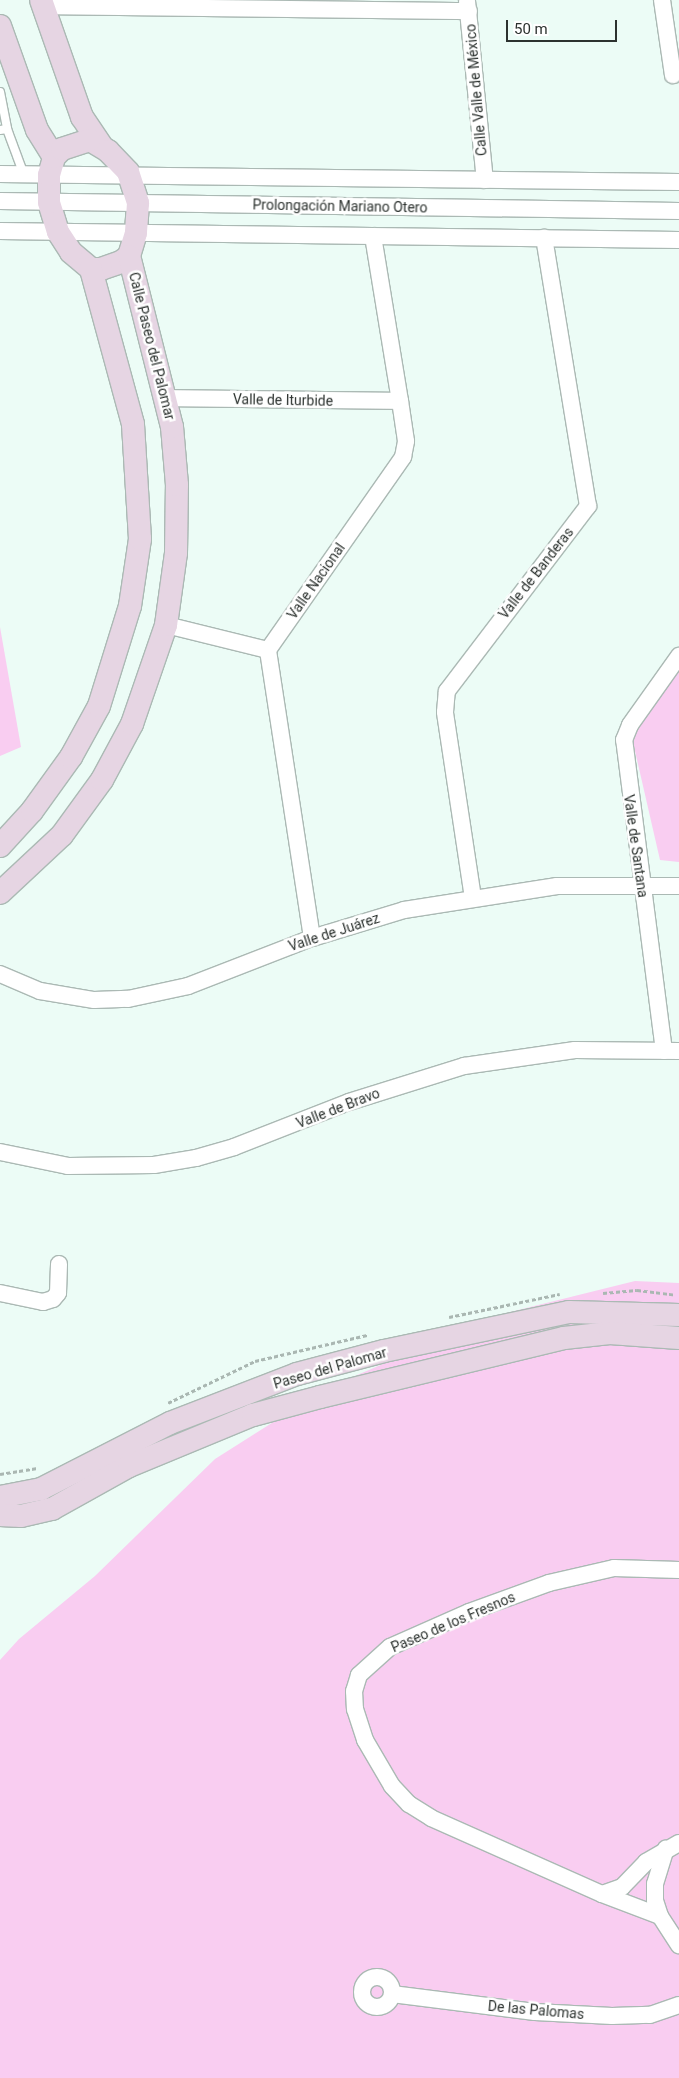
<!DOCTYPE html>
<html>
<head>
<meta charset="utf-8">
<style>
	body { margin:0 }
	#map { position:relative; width:679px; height:2078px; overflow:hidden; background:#ecfcf6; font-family:Roboto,sans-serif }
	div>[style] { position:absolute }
	.green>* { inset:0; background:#f9cdf1 }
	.path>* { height:2.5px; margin-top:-1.25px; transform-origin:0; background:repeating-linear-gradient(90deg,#aab7b2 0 4px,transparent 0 6.5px) }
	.roads { filter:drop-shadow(1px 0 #abb9b4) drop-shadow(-1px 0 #abb9b4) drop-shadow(0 1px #abb9b4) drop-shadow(0 -1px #abb9b4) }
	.lane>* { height:8px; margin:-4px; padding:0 4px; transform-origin:4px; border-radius:4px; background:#fff }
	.street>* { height:16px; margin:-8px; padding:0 8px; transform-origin:8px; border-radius:8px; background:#fff }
	.street>.ring { margin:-8px; padding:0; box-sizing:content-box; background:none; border:16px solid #fff; border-radius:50% }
	.secondary>* { height:22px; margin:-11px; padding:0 11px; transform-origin:11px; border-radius:11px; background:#e6d5e3 }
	span { translate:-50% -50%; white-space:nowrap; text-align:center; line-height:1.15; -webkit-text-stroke:5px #fff; paint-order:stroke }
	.street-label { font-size:14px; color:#2c322f }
	.scale { position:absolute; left:506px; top:20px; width:111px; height:22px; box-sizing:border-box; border:2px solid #2c322f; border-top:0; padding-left:6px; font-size:15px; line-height:18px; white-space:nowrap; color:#2c322f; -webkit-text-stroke:4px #fff; paint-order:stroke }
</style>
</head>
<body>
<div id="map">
	<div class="green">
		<i style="clip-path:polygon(0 627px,21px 747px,0 756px)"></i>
		<i style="clip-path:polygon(679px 670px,679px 862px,660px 860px,632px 738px)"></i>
		<i style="clip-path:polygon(635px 1281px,679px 1283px,679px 2078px,0 2078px,0 1660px,19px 1639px,95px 1576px,215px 1459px,329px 1387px,498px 1315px)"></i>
	</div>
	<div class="path">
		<i style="left:603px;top:1293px;width:34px;rotate:-5deg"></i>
		<i style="left:637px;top:1290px;width:38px;rotate:7deg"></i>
		<i style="left:449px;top:1317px;width:113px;rotate:-11.7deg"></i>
		<i style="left:168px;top:1403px;width:97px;rotate:-25.8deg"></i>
		<i style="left:255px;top:1361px;width:115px;rotate:-13.1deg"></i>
		<i style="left:0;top:1474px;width:38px;rotate:-9deg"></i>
	</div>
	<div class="roads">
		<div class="lane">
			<i style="left:0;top:92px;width:38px;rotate:79deg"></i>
			<i style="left:7px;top:129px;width:7px;rotate:172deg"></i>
			<i style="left:7px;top:129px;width:49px;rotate:69.7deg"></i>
		</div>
		<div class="street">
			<i style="left:662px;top:0;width:76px;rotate:81.7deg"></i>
			<i style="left:467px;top:1px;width:180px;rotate:84.3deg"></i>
			<i style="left:43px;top:6px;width:426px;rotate:0.7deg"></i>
			<i style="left:0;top:174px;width:679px;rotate:0.68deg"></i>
			<i style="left:0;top:201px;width:679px;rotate:0.84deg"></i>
			<i style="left:0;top:231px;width:679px;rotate:0.76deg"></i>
			<i style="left:167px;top:398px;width:233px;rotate:0.7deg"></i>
			<i style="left:166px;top:625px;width:105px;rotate:13.8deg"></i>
			<i style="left:473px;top:898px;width:188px;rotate:-98.6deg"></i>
			<i style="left:445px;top:712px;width:21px;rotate:-85deg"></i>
			<i style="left:447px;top:691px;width:233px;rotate:-52.7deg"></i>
			<i style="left:588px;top:506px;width:272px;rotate:-99.3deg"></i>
			<i style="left:312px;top:938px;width:291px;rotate:-98.7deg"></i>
			<i style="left:268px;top:650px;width:236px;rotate:-55deg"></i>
			<i style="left:403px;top:457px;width:16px;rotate:-79deg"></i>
			<i style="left:406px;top:441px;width:40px;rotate:-98.5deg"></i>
			<i style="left:400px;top:401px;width:167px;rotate:-99.3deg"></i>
			<i style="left:0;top:974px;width:43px;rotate:23deg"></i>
			<i style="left:40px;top:991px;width:55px;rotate:9.5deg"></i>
			<i style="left:94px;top:1000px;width:34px;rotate:-2deg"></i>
			<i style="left:128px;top:999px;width:61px;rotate:-12.2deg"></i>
			<i style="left:188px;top:986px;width:133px;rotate:-21.2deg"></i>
			<i style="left:312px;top:938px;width:96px;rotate:-16.9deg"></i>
			<i style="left:404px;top:910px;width:155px;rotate:-8.9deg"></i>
			<i style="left:557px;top:886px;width:122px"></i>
			<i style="left:664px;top:1051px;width:314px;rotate:-97.3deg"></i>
			<i style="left:624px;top:740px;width:16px;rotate:-68deg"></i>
			<i style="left:630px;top:725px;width:85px;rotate:-54.6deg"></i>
			<i style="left:0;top:1152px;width:69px;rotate:11.6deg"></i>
			<i style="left:68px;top:1166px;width:86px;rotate:-0.7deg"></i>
			<i style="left:154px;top:1165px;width:43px;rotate:-9.5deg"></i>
			<i style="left:196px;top:1158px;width:40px;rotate:-16deg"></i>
			<i style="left:234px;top:1147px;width:123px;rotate:-21.4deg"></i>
			<i style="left:349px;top:1102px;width:121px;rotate:-17.4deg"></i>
			<i style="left:464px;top:1066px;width:112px;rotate:-8.2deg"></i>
			<i style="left:575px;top:1050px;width:104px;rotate:0.6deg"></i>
			<i style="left:0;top:1293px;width:44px;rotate:11.8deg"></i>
			<i style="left:43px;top:1302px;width:10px;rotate:-17deg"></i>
			<i style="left:53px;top:1299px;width:8px;rotate:-50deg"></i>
			<i style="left:58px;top:1293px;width:29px;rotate:-88deg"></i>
			<i style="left:679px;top:1570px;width:65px;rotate:-178.2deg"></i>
			<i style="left:614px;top:1568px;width:67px;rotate:167deg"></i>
			<i style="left:549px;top:1583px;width:85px;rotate:160.1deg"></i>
			<i style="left:469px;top:1612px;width:86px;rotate:156.1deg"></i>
			<i style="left:390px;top:1647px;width:42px;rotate:137.9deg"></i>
			<i style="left:359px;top:1675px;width:17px;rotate:107deg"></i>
			<i style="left:354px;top:1691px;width:18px;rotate:87deg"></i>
			<i style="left:355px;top:1709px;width:33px;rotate:72deg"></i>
			<i style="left:365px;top:1740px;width:53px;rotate:59.6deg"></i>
			<i style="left:392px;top:1786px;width:25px;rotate:47deg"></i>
			<i style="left:409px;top:1804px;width:26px;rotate:32deg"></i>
			<i style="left:431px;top:1818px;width:187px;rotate:24deg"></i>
			<i style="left:602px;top:1894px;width:62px;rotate:20.8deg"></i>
			<i style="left:660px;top:1916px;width:35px;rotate:57deg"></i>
			<i style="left:602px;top:1894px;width:21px;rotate:-19deg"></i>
			<i style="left:622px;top:1887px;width:35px;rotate:-46deg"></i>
			<i style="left:646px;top:1862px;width:38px;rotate:-30deg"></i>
			<i style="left:660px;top:1916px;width:16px;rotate:-108deg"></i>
			<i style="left:655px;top:1901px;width:17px;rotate:-90deg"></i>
			<i style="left:655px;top:1884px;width:37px;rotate:-73deg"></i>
			<i class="ring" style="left:362px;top:1977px;width:14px;height:14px"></i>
			<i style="left:392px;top:1994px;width:144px;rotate:7.2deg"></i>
			<i style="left:535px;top:2012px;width:77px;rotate:3deg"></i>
			<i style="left:612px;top:2016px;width:38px;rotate:-2deg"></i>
			<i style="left:650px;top:2015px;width:31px;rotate:-19deg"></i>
		</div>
		<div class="secondary">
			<i style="left:41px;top:0;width:124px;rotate:70.7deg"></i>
			<i style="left:82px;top:117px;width:34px;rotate:56deg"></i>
			<i style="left:0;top:26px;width:110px;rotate:70.4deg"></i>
			<i style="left:37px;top:130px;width:32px;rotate:58deg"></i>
			<i style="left:90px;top:140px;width:21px;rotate:31deg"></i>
			<i style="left:108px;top:151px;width:29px;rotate:46deg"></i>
			<i style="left:128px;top:172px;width:33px;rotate:72deg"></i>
			<i style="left:138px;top:203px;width:30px;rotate:94deg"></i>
			<i style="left:136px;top:233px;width:24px;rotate:107deg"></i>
			<i style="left:129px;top:256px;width:10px;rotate:143deg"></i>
			<i style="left:121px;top:262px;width:21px;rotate:161deg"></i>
			<i style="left:101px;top:269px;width:10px;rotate:180deg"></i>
			<i style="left:91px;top:269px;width:26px;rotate:-140deg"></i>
			<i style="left:71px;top:252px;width:24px;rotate:-123deg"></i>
			<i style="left:58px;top:232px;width:31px;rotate:-107deg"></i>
			<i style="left:49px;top:202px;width:27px;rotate:-90deg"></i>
			<i style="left:49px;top:175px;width:19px;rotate:-74deg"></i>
			<i style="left:54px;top:157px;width:11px;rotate:-45deg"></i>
			<i style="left:62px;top:149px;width:29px;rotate:-18deg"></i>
			<i style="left:0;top:846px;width:47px;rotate:-47.6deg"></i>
			<i style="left:32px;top:811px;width:67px;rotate:-54.2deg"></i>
			<i style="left:71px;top:757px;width:58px;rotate:-61.2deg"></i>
			<i style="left:99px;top:706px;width:105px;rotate:-72.8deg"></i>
			<i style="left:130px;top:606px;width:68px;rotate:-81.5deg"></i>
			<i style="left:140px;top:539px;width:115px;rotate:-93.5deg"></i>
			<i style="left:133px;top:424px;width:161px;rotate:-105.2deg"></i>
			<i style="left:0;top:893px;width:85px;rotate:-43.1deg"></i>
			<i style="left:62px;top:835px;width:68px;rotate:-54deg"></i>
			<i style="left:102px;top:780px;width:64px;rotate:-61.8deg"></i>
			<i style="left:132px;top:724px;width:105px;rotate:-71deg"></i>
			<i style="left:166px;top:625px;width:73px;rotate:-82.1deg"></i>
			<i style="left:176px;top:553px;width:68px;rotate:-89.2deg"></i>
			<i style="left:177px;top:485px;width:58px;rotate:-94.9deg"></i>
			<i style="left:172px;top:427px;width:176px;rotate:-104.1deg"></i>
			<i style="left:0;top:1497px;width:42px;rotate:-11deg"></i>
			<i style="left:41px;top:1489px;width:145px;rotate:-27.1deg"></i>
			<i style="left:170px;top:1423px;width:136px;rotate:-21.1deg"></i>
			<i style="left:297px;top:1374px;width:90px;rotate:-14.8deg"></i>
			<i style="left:384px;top:1351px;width:189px;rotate:-11.9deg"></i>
			<i style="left:569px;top:1312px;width:110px;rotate:1.6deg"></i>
			<i style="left:0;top:1515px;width:21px;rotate:3deg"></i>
			<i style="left:21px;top:1516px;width:32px;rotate:-13deg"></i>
			<i style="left:52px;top:1509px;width:88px;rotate:-29.2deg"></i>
			<i style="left:129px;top:1466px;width:134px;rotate:-22.4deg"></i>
			<i style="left:253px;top:1415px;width:69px;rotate:-15deg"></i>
			<i style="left:320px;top:1397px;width:251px;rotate:-13.6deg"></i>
			<i style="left:564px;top:1338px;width:46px;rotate:-6.2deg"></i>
			<i style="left:610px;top:1333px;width:69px;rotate:4.1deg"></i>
		</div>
	</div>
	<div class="street-label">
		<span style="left:476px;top:90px;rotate:-95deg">Calle Valle de México</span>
		<span style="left:340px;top:206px;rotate:1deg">Prolongación Mariano Otero</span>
		<span style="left:152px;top:346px;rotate:76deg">Calle Paseo del Palomar</span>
		<span style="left:283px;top:400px;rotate:1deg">Valle de Iturbide</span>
		<span style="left:536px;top:573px;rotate:-52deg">Valle de Banderas</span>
		<span style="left:316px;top:581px;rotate:-55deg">Valle Nacional</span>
		<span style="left:636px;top:846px;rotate:82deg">Valle de Santana</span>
		<span style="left:334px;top:932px;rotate:-18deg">Valle de Juárez</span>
		<span style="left:338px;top:1108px;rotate:-21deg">Valle de Bravo</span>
		<span style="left:330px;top:1368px;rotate:-16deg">Paseo del Palomar</span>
		<span style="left:453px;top:1622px;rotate:-23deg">Paseo de los Fresnos</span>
		<span style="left:536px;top:2010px;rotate:5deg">De las Palomas</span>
	</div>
	<div class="scale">50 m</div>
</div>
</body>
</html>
